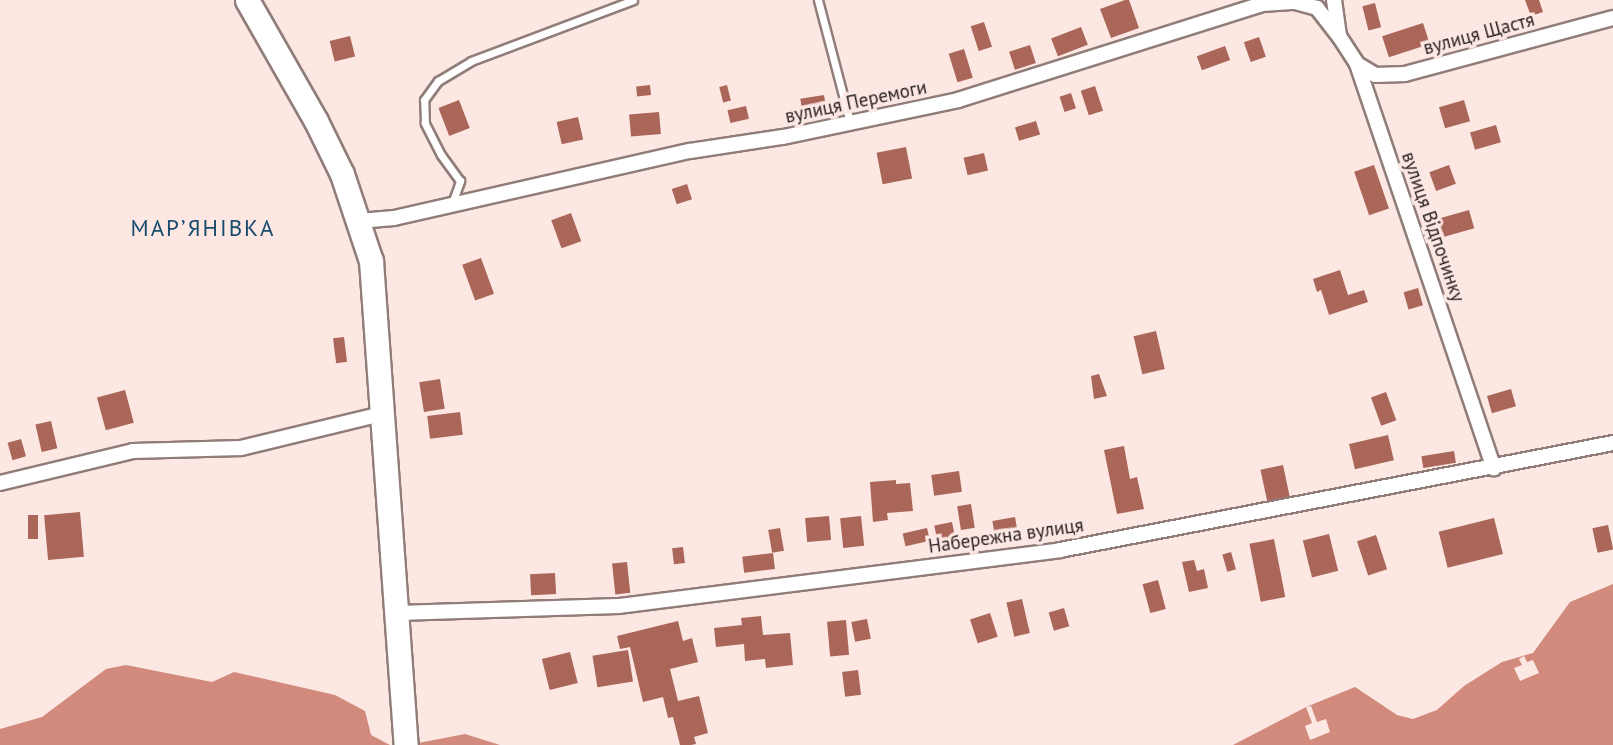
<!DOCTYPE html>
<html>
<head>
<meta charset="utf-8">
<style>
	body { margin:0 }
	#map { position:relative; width:1613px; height:745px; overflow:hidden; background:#fce7e3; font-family:"PT Sans",sans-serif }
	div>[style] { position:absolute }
	.water>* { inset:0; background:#d18a7b }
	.pier>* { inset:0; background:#fce7e3 }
	.building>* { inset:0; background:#aa6658; transform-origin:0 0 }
	.roads { filter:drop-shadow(2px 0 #907d79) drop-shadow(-2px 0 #907d79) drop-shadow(0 2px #907d79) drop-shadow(0 -2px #907d79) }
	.service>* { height:7px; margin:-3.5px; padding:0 3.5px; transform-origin:3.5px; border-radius:3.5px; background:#fff }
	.minor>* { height:14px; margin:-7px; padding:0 7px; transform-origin:7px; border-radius:7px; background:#fff }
	.primary>* { height:23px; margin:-11.5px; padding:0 11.5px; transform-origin:11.5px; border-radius:11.5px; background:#fff }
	span { translate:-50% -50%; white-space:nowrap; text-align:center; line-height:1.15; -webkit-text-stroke:7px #fce7e3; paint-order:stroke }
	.street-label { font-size:19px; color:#261e1d }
	.quarter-label { font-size:23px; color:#184c6f; letter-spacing:2px }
</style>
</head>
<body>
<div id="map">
	<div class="water">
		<i style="clip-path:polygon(1613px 584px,1613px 745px,1233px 745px,1306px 707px,1355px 687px,1397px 715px,1413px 719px,1437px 710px,1464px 686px,1502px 662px,1533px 653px,1570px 602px)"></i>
		<i style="clip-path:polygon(126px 665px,212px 682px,234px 672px,335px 695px,365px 711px,371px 735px,390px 745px,0 745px,0 729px,42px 717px,106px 669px)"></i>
		<i style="clip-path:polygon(465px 734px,500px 745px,398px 745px,413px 744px)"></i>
	</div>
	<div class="pier">
		<i style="clip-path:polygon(1524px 656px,1527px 662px,1533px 660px,1539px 673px,1520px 681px,1514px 668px,1522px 665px,1519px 659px)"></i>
		<i style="clip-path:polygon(1311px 706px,1317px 722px,1326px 719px,1330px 732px,1310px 740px,1305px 726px,1312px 723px,1306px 707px)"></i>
	</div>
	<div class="building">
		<i style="clip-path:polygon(1125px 0,1129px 0,1139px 28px,1111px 38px,1100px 9px)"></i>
		<i style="clip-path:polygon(1525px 0,1539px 0,1543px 12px,1531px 16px)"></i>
		<i style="left:1375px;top:3px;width:25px;height:13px;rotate:76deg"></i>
		<i style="left:984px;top:22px;width:26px;height:14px;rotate:72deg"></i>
		<i style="left:1423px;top:23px;width:22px;height:43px;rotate:72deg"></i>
		<i style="left:1081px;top:27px;width:19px;height:32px;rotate:69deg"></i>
		<i style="left:350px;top:36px;width:21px;height:21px;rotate:76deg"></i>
		<i style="left:1259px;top:37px;width:21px;height:16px;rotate:71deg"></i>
		<i style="left:1030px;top:45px;width:19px;height:22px;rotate:72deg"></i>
		<i style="left:1225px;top:46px;width:15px;height:30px;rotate:70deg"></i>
		<i style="left:964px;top:49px;width:30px;height:16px;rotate:73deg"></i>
		<i style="left:650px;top:85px;width:10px;height:14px;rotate:84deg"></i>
		<i style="left:727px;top:85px;width:16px;height:8px;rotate:76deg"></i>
		<i style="left:1095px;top:86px;width:26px;height:15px;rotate:72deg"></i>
		<i style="left:1071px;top:93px;width:16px;height:12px;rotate:72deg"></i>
		<i style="left:824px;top:95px;width:12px;height:24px;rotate:81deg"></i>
		<i style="left:459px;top:100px;width:30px;height:22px;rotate:69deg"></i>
		<i style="left:1464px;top:100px;width:22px;height:26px;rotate:74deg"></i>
		<i style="left:746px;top:106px;width:13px;height:19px;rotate:77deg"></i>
		<i style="left:659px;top:112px;width:22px;height:30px;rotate:85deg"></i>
		<i style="left:578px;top:117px;width:23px;height:22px;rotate:77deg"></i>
		<i style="left:1036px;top:121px;width:14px;height:22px;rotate:73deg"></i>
		<i style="left:1496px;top:125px;width:18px;height:27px;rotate:74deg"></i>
		<i style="left:906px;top:147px;width:32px;height:30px;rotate:79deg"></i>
		<i style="left:984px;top:153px;width:18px;height:21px;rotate:77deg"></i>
		<i style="left:1374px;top:165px;width:46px;height:21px;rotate:71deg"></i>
		<i style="left:1449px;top:165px;width:20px;height:21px;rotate:70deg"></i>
		<i style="left:687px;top:184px;width:16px;height:16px;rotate:72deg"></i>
		<i style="left:1469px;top:210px;width:19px;height:33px;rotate:74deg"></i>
		<i style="left:571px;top:213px;width:30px;height:21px;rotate:70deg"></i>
		<i style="left:481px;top:258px;width:38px;height:20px;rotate:70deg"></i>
		<i style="clip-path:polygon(1340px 270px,1348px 295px,1364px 290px,1368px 302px,1329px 315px,1321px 290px,1317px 292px,1313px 279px)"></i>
		<i style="left:1418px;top:288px;width:18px;height:15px;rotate:74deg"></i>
		<i style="left:1156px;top:331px;width:39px;height:23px;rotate:77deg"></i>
		<i style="left:344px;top:337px;width:25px;height:11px;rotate:83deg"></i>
		<i style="clip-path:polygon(1099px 374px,1107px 396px,1094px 399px,1091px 376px)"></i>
		<i style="left:440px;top:379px;width:30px;height:21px;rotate:81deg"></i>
		<i style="left:1511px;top:389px;width:18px;height:25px;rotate:74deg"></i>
		<i style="left:125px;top:390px;width:34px;height:29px;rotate:75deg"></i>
		<i style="left:1386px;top:392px;width:30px;height:16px;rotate:70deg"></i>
		<i style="left:460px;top:412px;width:23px;height:33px;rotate:83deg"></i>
		<i style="left:51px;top:421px;width:28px;height:16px;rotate:77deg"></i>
		<i style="left:1388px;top:435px;width:26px;height:40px;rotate:77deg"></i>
		<i style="left:21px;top:439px;width:18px;height:14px;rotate:74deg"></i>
		<i style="clip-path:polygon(1124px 446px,1130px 479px,1137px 477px,1144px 509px,1117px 514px,1104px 450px)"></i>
		<i style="left:1454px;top:451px;width:12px;height:33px;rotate:81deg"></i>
		<i style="left:1283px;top:465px;width:35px;height:23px;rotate:78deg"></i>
		<i style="left:959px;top:471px;width:21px;height:28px;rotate:82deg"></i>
		<i style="clip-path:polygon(896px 480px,896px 484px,910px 483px,913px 511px,887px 513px,888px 520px,873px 522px,870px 482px)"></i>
		<i style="left:971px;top:504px;width:24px;height:14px;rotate:81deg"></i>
		<i style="left:80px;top:512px;width:45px;height:36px;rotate:85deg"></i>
		<i style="left:28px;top:515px;width:10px;height:24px"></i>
		<i style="left:829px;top:516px;width:24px;height:24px;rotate:85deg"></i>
		<i style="left:861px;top:516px;width:30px;height:21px;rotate:84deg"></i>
		<i style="left:1015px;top:517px;width:23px;height:23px;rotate:80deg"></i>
		<i style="left:1494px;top:518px;width:37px;height:57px;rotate:76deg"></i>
		<i style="left:952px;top:522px;width:20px;height:18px;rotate:79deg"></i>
		<i style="left:1608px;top:525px;width:25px;height:16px;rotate:78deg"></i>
		<i style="left:780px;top:528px;width:23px;height:12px;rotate:80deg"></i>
		<i style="left:927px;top:528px;width:13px;height:25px;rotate:77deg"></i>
		<i style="left:1329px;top:534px;width:38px;height:27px;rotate:76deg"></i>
		<i style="left:1376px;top:535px;width:36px;height:20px;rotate:72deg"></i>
		<i style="left:1274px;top:539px;width:59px;height:25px;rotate:79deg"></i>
		<i style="left:683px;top:547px;width:16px;height:11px;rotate:83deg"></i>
		<i style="left:1231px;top:552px;width:18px;height:9px;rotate:74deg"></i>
		<i style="left:773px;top:553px;width:16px;height:31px;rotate:83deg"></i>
		<i style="clip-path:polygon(1194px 560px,1197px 571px,1204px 569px,1208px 588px,1189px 592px,1182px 562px)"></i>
		<i style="left:627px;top:562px;width:31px;height:15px;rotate:84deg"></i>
		<i style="left:555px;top:573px;width:21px;height:25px;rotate:87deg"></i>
		<i style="left:1158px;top:580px;width:30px;height:16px;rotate:75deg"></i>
		<i style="left:1022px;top:599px;width:35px;height:16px;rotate:77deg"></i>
		<i style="left:1064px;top:608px;width:19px;height:16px;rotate:74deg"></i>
		<i style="left:990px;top:613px;width:25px;height:21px;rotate:72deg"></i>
		<i style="clip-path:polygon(761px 616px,763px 635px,790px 633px,793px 665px,766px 668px,765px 659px,745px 661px,744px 644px,716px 647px,714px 628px,742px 625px,741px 618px)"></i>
		<i style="left:867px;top:619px;width:20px;height:16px;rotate:79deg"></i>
		<i style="left:846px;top:620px;width:35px;height:19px;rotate:85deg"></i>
		<i style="clip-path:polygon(678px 621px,683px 641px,692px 638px,698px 662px,670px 669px,678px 701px,699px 696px,708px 733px,694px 737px,696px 744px,691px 745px,680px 745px,673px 717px,668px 718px,663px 697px,643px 702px,630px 647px,620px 649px,617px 636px)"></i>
		<i style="left:628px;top:650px;width:32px;height:36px;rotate:81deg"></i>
		<i style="left:570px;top:652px;width:32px;height:29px;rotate:76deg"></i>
		<i style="left:858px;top:670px;width:25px;height:16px;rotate:83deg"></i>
	</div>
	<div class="roads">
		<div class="service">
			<i style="left:818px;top:0;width:126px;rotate:75.3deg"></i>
			<i style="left:451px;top:206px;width:27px;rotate:-70deg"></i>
			<i style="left:460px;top:181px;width:32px;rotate:-126deg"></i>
			<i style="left:441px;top:155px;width:36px;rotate:-117deg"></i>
			<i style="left:425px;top:123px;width:23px;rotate:-92deg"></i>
			<i style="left:424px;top:100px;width:24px;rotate:-54deg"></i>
			<i style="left:438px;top:81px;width:39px;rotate:-31deg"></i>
			<i style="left:471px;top:61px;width:173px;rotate:-20.6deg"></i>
		</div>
		<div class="minor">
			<i style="left:1334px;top:0;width:36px;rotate:82deg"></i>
			<i style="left:1339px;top:36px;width:33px;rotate:57deg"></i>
			<i style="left:1357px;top:64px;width:427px;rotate:71.3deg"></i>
			<i style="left:1357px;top:64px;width:21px;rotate:31deg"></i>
			<i style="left:1375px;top:75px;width:30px;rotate:-2deg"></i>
			<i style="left:1405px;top:74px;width:215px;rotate:-15.1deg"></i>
			<i style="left:359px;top:221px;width:35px;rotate:-5deg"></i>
			<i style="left:394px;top:218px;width:303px;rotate:-12.8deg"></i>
			<i style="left:690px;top:151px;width:94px;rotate:-8.6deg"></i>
			<i style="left:783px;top:137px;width:179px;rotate:-11.9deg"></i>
			<i style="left:958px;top:100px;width:320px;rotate:-17.5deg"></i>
			<i style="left:1263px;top:4px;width:32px;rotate:-4deg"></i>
			<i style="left:1295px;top:2px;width:23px;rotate:15deg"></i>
			<i style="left:1317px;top:8px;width:36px;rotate:52deg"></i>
			<i style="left:0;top:483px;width:137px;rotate:-13.5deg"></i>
			<i style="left:133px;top:451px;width:108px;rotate:-1.6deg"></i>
			<i style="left:241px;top:448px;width:145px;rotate:-13.6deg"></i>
			<i style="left:397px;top:613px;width:222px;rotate:-1.8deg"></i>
			<i style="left:619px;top:606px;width:445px;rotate:-7.2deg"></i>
			<i style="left:1060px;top:550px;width:563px;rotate:-10.95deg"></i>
		</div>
		<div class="primary">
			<i style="left:247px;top:0;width:139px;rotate:60.3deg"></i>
			<i style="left:316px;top:121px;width:59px;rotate:63.9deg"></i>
			<i style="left:342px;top:174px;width:92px;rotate:71.6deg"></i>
			<i style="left:371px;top:261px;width:485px;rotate:85.9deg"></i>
		</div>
	</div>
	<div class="street-label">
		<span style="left:1479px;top:34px;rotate:-15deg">вулиця Щастя</span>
		<span style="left:856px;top:102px;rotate:-12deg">вулиця Перемоги</span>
		<span style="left:1433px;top:227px;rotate:71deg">вулиця Відпочинку</span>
		<span style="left:1006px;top:536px;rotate:-8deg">Набережна вулиця</span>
	</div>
	<div class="quarter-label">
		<span style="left:203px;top:228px">МАР’ЯНІВКА</span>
	</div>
</div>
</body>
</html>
